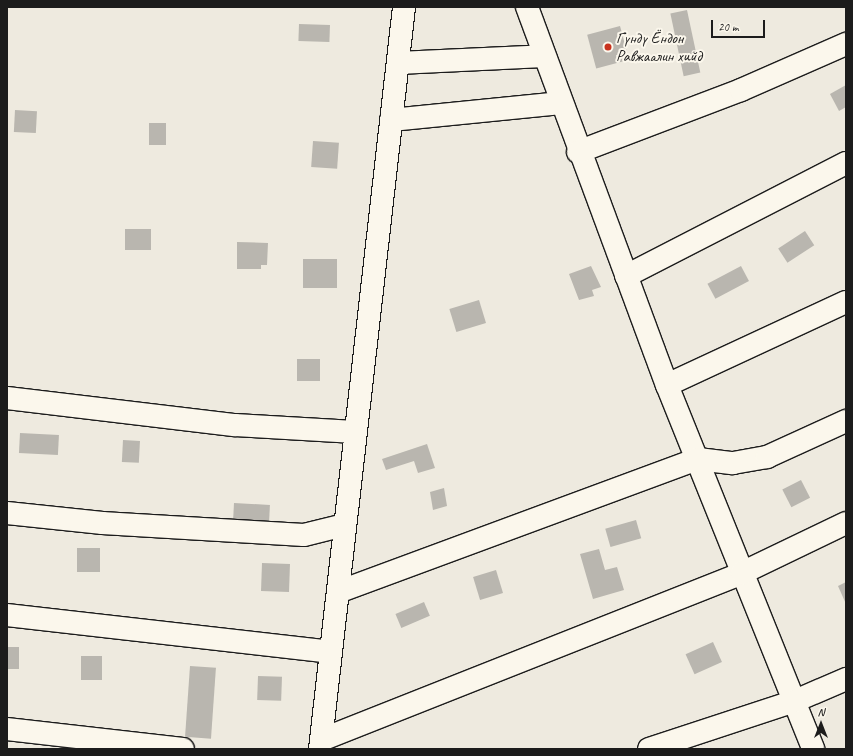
<!DOCTYPE html>
<html>
<head>
<meta charset="utf-8">
<style>
	body { margin:0 }
	#map { position:relative; width:853px; height:756px; overflow:hidden; background:#eeeadf; font-family:Caveat,sans-serif }
	div>[style] { position:absolute }
	.building>* { inset:0; background:#b9b6af; transform-origin:0 0 }
	.roads { filter:drop-shadow(1px 0 #1c1c1c) drop-shadow(-1px 0 #1c1c1c) drop-shadow(0 1px #1c1c1c) drop-shadow(0 -1px #1c1c1c) }
	.minor>* { height:22px; margin:-11px; padding:0 11px; transform-origin:11px; border-radius:11px; background:#fbf7ec }
	.dots>* { width:11px; height:11px; translate:-50% -50%; box-sizing:border-box; border:2px solid #fbf7ec; border-radius:50% }
	span { translate:-50% -50%; white-space:nowrap; text-align:center; line-height:1.15; -webkit-text-stroke:4px #fbf7ec; paint-order:stroke }
	.poi-label { font-size:16px; color:#1c1c1c }
	.left { translate:0 -50%; text-align:left }
	.frame { position:absolute; inset:0; border:8px solid #1c1c1c; pointer-events:none }
	.north { position:absolute; left:801px; top:704px; width:40px; height:40px; -webkit-text-stroke:3px #fbf7ec; paint-order:stroke; rotate:0deg; font-size:11px; font-weight:700; line-height:16px; text-align:center; color:#1c1c1c }
	.north::after { content:''; display:block; margin:auto; width:14px; height:18px; background:#1c1c1c; clip-path:polygon(50% 0,100% 100%,50% 72%,0 100%) }
	.scale { position:absolute; left:711px; top:20px; width:54px; height:18px; box-sizing:border-box; border:2px solid #1c1c1c; border-top:0; padding-left:5px; font-size:12px; line-height:14px; white-space:nowrap; color:#1c1c1c; -webkit-text-stroke:3px #fbf7ec; paint-order:stroke }
</style>
</head>
<body>
<div id="map">
	<div class="building">
		<i style="left:687px;top:10px;width:64px;height:17px;rotate:78deg"></i>
		<i style="left:299px;top:24px;width:31px;height:17px;rotate:2deg"></i>
		<i style="left:620px;top:26px;width:35px;height:34px;rotate:75deg"></i>
		<i style="clip-path:polygon(846px 85px,846px 107px,839px 111px,830px 94px)"></i>
		<i style="left:15px;top:110px;width:22px;height:22px;rotate:3deg"></i>
		<i style="left:149px;top:123px;width:17px;height:22px"></i>
		<i style="left:313px;top:141px;width:26px;height:26px;rotate:4deg"></i>
		<i style="left:125px;top:229px;width:26px;height:21px"></i>
		<i style="left:805px;top:231px;width:17px;height:32px;rotate:57deg"></i>
		<i style="clip-path:polygon(237px 242px,268px 243px,267px 265px,261px 265px,261px 269px,237px 269px)"></i>
		<i style="left:303px;top:259px;width:34px;height:29px"></i>
		<i style="clip-path:polygon(591px 266px,601px 287px,592px 290px,594px 296px,579px 300px,569px 274px)"></i>
		<i style="left:741px;top:266px;width:17px;height:38px;rotate:62deg"></i>
		<i style="left:479px;top:300px;width:24px;height:31px;rotate:73deg"></i>
		<i style="left:297px;top:359px;width:23px;height:22px"></i>
		<i style="left:20px;top:433px;width:39px;height:20px;rotate:3deg"></i>
		<i style="left:123px;top:440px;width:17px;height:22px;rotate:3deg"></i>
		<i style="clip-path:polygon(427px 444px,435px 468px,418px 473px,414px 461px,386px 470px,382px 459px)"></i>
		<i style="left:801px;top:480px;width:20px;height:21px;rotate:63deg"></i>
		<i style="clip-path:polygon(444px 488px,447px 506px,433px 510px,430px 492px)"></i>
		<i style="left:234px;top:503px;width:36px;height:21px;rotate:3deg"></i>
		<i style="left:636px;top:520px;width:19px;height:32px;rotate:74deg"></i>
		<i style="left:77px;top:548px;width:23px;height:24px"></i>
		<i style="clip-path:polygon(599px 549px,605px 570px,617px 567px,624px 590px,593px 599px,580px 554px)"></i>
		<i style="left:262px;top:563px;width:28px;height:28px;rotate:2deg"></i>
		<i style="left:496px;top:570px;width:24px;height:24px;rotate:73deg"></i>
		<i style="clip-path:polygon(846px 582px,846px 604px,838px 586px)"></i>
		<i style="left:424px;top:602px;width:15px;height:31px;rotate:67deg"></i>
		<i style="left:713px;top:642px;width:22px;height:30px;rotate:66deg"></i>
		<i style="left:7px;top:647px;width:12px;height:22px"></i>
		<i style="left:81px;top:656px;width:21px;height:24px"></i>
		<i style="left:190px;top:666px;width:26px;height:71px;rotate:4deg"></i>
		<i style="left:258px;top:676px;width:24px;height:24px;rotate:2deg"></i>
	</div>
	<div class="roads">
		<div class="minor">
			<i style="left:527px;top:7px;width:403px;rotate:69.7deg"></i>
			<i style="left:667px;top:385px;width:392px;rotate:68.1deg"></i>
			<i style="left:398px;top:63px;width:146px;rotate:-2.7deg"></i>
			<i style="left:391px;top:120px;width:171px;rotate:-5.7deg"></i>
			<i style="left:578px;top:152px;width:174px;rotate:-20.8deg"></i>
			<i style="left:741px;top:90px;width:115px;rotate:-23.7deg"></i>
			<i style="left:626px;top:276px;width:247px;rotate:-27.2deg"></i>
			<i style="left:667px;top:385px;width:197px;rotate:-24.9deg"></i>
			<i style="left:7px;top:398px;width:230px;rotate:6.8deg"></i>
			<i style="left:235px;top:425px;width:120px;rotate:3.3deg"></i>
			<i style="left:7px;top:513px;width:96px;rotate:6deg"></i>
			<i style="left:102px;top:523px;width:202px;rotate:3.4deg"></i>
			<i style="left:304px;top:535px;width:41px;rotate:-14deg"></i>
			<i style="left:338px;top:592px;width:384px;rotate:-20.3deg"></i>
			<i style="left:698px;top:459px;width:35px;rotate:7deg"></i>
			<i style="left:733px;top:463px;width:35px;rotate:-10deg"></i>
			<i style="left:767px;top:457px;width:87px;rotate:-24.5deg"></i>
			<i style="left:7px;top:615px;width:325px;rotate:6.5deg"></i>
			<i style="left:7px;top:729px;width:177px;rotate:6.5deg"></i>
			<i style="left:321px;top:740px;width:453px;rotate:-21.6deg"></i>
			<i style="left:742px;top:573px;width:115px;rotate:-25.7deg"></i>
			<i style="left:320px;top:749px;width:747px;rotate:-83.54deg"></i>
			<i style="left:649px;top:749px;width:154px;rotate:-18.2deg"></i>
			<i style="left:795px;top:701px;width:56px;rotate:-23.3deg"></i>
		</div>
	</div>
	<div class="dots">
		<i style="left:608px;top:47px;background:#c8321e"></i>
	</div>
	<div class="poi-label">
		<span class="left" style="left:616px;top:47px">Гүндү Ёндон<br>Равжаалин хийд</span>
	</div>
	<div class="frame"></div>
	<div class="north">N</div>
	<div class="scale">20 m</div>
</div>
</body>
</html>
